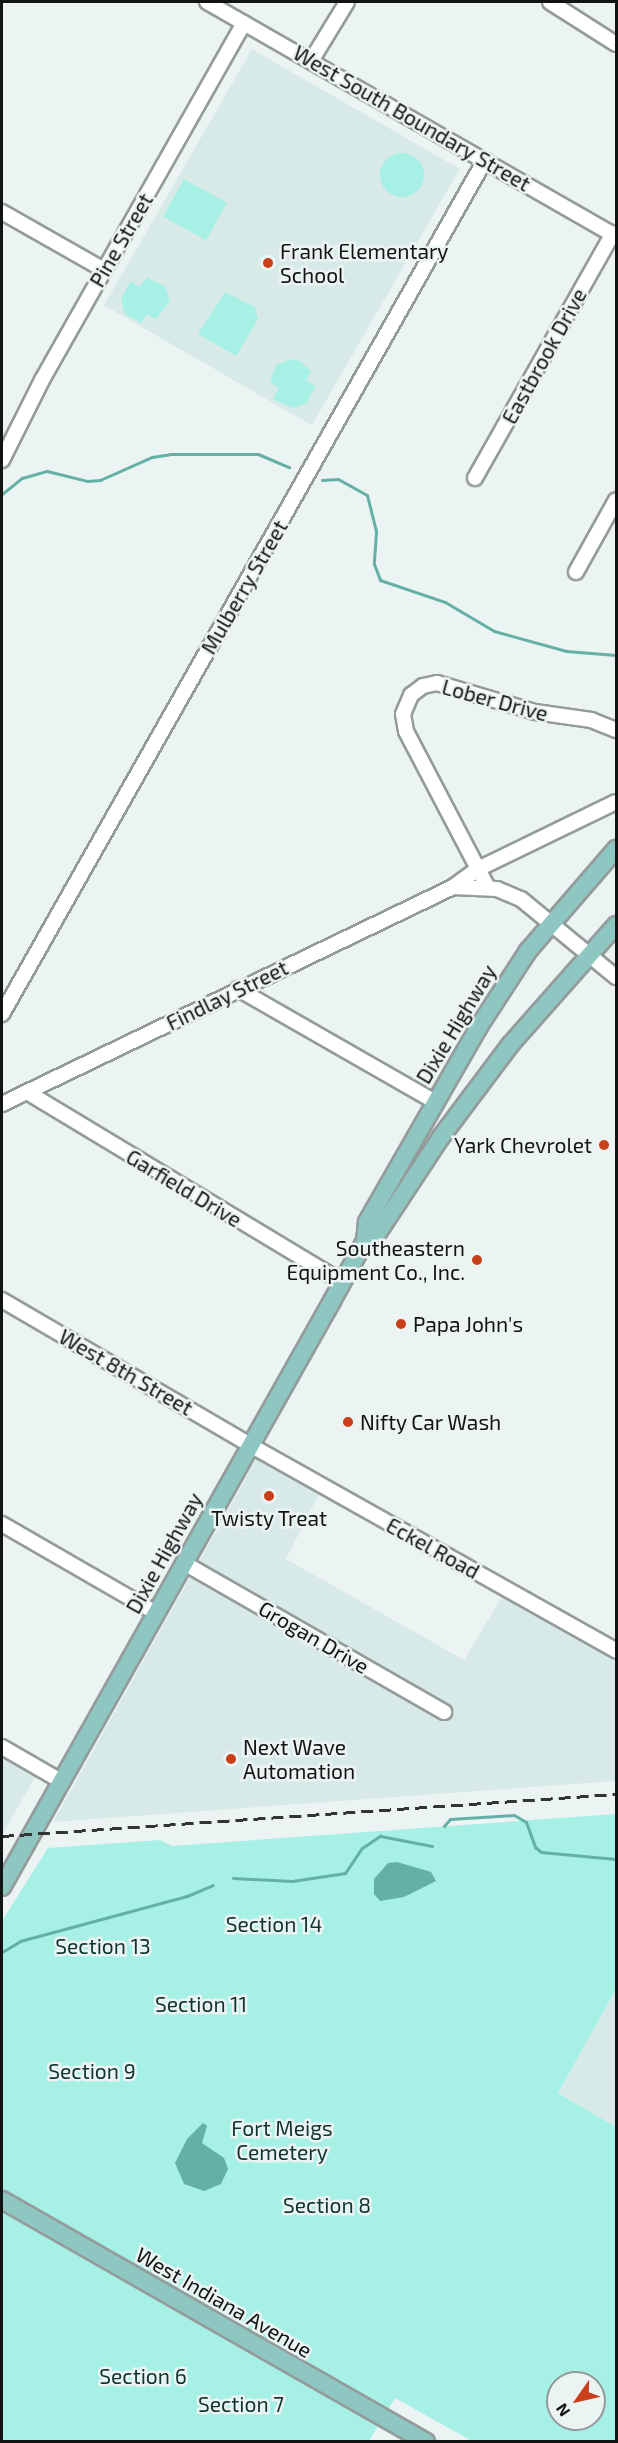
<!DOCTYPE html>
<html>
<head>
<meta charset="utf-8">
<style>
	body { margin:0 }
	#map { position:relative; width:618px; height:2443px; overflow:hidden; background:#ecf4f3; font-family:"Exo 2",sans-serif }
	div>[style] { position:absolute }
	.built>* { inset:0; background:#d8eae7; transform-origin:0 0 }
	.green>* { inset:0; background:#a6f0e6; transform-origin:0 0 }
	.round { border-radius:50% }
	.water>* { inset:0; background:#65b0a6 }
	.stream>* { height:3px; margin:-1.5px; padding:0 1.5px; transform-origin:1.5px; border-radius:1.5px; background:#65b0a6 }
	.roads { filter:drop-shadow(2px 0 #949c9b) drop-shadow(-2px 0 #949c9b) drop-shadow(0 2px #949c9b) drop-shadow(0 -2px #949c9b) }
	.minor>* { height:14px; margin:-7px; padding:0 7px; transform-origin:7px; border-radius:7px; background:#fff }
	.major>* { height:16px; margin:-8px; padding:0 8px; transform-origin:8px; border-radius:8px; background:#8ec7c1 }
	.rail>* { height:3px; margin-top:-1.5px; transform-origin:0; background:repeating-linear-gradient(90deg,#323535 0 12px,transparent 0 18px) }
	.dots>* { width:16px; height:16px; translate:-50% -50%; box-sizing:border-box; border:3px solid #ecf4f3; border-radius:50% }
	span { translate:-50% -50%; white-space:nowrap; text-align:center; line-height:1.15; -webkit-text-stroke:5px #ecf4f3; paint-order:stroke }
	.street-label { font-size:21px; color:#111414 }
	.poi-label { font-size:21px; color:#111414 }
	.left { translate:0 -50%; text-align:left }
	.right { translate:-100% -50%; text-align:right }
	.park-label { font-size:21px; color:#0f3430 }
	.frame { position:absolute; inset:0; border:3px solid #111414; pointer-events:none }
	.north { position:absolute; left:546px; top:2371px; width:60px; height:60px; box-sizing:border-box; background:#ecf4f3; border:2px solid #949a9a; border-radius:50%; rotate:236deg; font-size:16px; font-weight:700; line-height:24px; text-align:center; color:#111414 }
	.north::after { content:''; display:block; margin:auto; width:21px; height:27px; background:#c83f19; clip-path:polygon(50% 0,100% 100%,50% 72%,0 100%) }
</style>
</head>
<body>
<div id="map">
	<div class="built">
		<i style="left:252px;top:49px;width:240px;height:296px;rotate:30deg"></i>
		<i style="clip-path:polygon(257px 1458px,320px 1492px,286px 1559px,464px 1660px,503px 1595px,616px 1661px,616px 1781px,53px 1822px)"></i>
		<i style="clip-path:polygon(2px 1740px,43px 1763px,2px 1835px)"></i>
		<i style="clip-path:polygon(616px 1989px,616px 2127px,558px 2093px)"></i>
	</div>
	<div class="green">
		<i class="round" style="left:380px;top:153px;width:44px;height:44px"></i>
		<i style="left:184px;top:179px;width:49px;height:43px;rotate:29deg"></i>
		<i style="clip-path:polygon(147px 278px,165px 286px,170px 301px,156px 319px,147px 314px,141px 323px,125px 314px,121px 299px,131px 281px,139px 287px)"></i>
		<i style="clip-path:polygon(225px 292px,255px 307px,258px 319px,236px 356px,198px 334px)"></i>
		<i style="clip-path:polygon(291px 359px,300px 361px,311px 371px,306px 380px,315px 386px,307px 403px,293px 408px,273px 399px,279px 388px,270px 382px,276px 365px)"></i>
		<i style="clip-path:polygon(evenodd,616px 1814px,616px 1989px,558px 2093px,616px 2127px,616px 2441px,472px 2441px,395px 2398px,369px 2441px,2px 2441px,2px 1921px,48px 1848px,160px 1840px,172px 1846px,616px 1814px,558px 2383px,594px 2383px,594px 2419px,558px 2419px,558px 2383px)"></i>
	</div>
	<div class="water">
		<i style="clip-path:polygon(397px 1862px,431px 1872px,436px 1881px,404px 1897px,380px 1901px,374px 1894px,374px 1879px,388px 1863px)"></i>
		<i style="clip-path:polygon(203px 2123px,207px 2126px,202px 2143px,224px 2158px,228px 2169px,221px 2184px,204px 2191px,184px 2184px,175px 2163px,187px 2139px)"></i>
	</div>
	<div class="stream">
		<i style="left:322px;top:480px;width:16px;rotate:-4deg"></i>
		<i style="left:338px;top:479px;width:33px;rotate:29deg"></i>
		<i style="left:367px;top:495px;width:38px;rotate:76deg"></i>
		<i style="left:376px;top:532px;width:32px;rotate:94deg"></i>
		<i style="left:374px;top:564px;width:17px;rotate:69deg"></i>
		<i style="left:380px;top:580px;width:69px;rotate:18.7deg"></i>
		<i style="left:445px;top:602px;width:57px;rotate:30.6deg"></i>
		<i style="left:494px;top:631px;width:75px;rotate:15.5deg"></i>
		<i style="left:566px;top:651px;width:50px;rotate:4.6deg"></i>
		<i style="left:2px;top:494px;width:26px;rotate:-39deg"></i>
		<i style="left:22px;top:478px;width:26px;rotate:-16deg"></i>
		<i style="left:47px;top:471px;width:41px;rotate:14deg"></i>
		<i style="left:87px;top:481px;width:13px;rotate:-4deg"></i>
		<i style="left:100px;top:480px;width:57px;rotate:-23.9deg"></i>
		<i style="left:152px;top:457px;width:18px;rotate:-9deg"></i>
		<i style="left:170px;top:454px;width:88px"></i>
		<i style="left:258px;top:454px;width:34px;rotate:23deg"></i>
		<i style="left:444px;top:1826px;width:9px;rotate:-49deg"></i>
		<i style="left:450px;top:1819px;width:64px;rotate:-3.6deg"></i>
		<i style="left:514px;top:1815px;width:14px;rotate:30deg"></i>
		<i style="left:526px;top:1822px;width:27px;rotate:70deg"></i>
		<i style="left:535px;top:1847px;width:8px;rotate:40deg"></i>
		<i style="left:541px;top:1852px;width:75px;rotate:5.3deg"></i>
		<i style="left:233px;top:1878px;width:59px;rotate:2.9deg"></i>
		<i style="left:292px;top:1881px;width:54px;rotate:-8.6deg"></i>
		<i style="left:345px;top:1873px;width:30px;rotate:-56deg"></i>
		<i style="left:362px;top:1848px;width:22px;rotate:-34deg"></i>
		<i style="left:380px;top:1836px;width:53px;rotate:10.9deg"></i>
		<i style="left:2px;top:1952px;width:21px;rotate:-31deg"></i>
		<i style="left:20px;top:1941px;width:173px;rotate:-15.1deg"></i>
		<i style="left:187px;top:1896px;width:28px;rotate:-23deg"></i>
	</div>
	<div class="roads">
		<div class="minor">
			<i style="left:207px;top:2px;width:471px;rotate:29.8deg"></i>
			<i style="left:550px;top:2px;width:78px;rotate:32.5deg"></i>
			<i style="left:311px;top:61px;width:69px;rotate:-58.6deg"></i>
			<i style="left:2px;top:212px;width:117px;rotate:29.6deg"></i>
			<i style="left:2px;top:460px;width:89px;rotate:-63.4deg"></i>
			<i style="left:42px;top:380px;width:410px;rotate:-60.5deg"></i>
			<i style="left:475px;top:478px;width:281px;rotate:-60.6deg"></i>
			<i style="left:576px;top:572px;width:82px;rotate:-60.9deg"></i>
			<i style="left:453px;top:887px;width:44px;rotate:2.6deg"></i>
			<i style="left:497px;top:889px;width:26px;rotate:23deg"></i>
			<i style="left:521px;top:899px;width:123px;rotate:39.4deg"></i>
			<i style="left:488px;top:888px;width:177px;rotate:-117.6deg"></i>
			<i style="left:406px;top:731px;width:17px;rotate:-100deg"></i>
			<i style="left:403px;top:714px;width:21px;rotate:-67deg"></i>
			<i style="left:411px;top:695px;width:15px;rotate:-37deg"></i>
			<i style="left:423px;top:686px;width:14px;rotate:-12deg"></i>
			<i style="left:437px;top:683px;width:102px;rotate:16.5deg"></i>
			<i style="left:535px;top:712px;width:57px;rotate:8.1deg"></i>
			<i style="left:591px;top:720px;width:27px;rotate:22deg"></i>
			<i style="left:238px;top:989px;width:227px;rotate:29.8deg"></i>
			<i style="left:2px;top:1014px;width:981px;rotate:-60.51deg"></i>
			<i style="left:27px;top:1092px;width:368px;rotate:31.1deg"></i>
			<i style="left:2px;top:1104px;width:500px;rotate:-25.69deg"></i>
			<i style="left:453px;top:887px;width:31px;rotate:-36deg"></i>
			<i style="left:478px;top:869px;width:153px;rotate:-25.9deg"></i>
			<i style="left:2px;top:1300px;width:287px;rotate:30.3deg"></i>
			<i style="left:250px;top:1445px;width:420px;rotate:29.3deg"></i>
			<i style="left:2px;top:1524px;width:178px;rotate:30deg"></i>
			<i style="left:184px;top:1563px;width:300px;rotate:29.8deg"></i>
			<i style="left:2px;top:1747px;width:68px;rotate:30deg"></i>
		</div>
		<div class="major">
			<i style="left:365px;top:1241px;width:17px;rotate:-36deg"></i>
			<i style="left:379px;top:1231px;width:113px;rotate:-56.6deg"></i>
			<i style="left:441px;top:1137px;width:115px;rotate:-53.1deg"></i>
			<i style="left:510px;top:1045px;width:160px;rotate:-48.5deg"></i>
			<i style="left:2px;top:1887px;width:673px;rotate:-60.61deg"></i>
			<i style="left:332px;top:1301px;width:68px;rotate:-61.2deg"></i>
			<i style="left:365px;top:1241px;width:19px;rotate:-84deg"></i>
			<i style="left:367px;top:1222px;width:224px;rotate:-60.2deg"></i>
			<i style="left:478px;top:1028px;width:92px;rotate:-57deg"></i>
			<i style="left:528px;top:951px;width:135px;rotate:-49.2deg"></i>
			<i style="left:2px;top:2200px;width:488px;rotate:29.7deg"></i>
		</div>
	</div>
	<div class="rail">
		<i style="left:2px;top:1836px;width:615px;rotate:-3.91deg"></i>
	</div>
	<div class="dots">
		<i style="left:268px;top:263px;background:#c83f19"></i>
		<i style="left:604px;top:1145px;background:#c83f19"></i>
		<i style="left:477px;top:1260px;background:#c83f19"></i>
		<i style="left:401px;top:1324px;background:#c83f19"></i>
		<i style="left:348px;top:1422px;background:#c83f19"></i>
		<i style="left:269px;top:1496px;background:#c83f19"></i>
		<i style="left:231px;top:1759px;background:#c83f19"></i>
	</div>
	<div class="street-label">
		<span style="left:412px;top:118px;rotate:30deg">West South Boundary Street</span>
		<span style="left:121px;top:240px;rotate:-60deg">Pine Street</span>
		<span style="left:544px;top:356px;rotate:-61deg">Eastbrook Drive</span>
		<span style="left:244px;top:587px;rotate:-60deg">Mulberry Street</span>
		<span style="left:495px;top:700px;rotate:15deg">Lober Drive</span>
		<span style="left:227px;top:995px;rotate:-26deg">Findlay Street</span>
		<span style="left:456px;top:1024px;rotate:-59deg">Dixie Highway</span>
		<span style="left:184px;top:1188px;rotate:31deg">Garfield Drive</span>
		<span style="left:126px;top:1372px;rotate:30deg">West 8th Street</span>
		<span style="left:433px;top:1548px;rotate:29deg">Eckel Road</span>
		<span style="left:164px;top:1553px;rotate:-61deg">Dixie Highway</span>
		<span style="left:314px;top:1637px;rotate:30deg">Grogan Drive</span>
		<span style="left:224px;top:2302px;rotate:30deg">West Indiana Avenue</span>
	</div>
	<div class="poi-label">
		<span class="left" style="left:280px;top:263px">Frank Elementary<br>School</span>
		<span class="right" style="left:592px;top:1145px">Yark Chevrolet</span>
		<span class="right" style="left:465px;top:1260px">Southeastern<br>Equipment Co., Inc.</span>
		<span class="left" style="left:413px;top:1324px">Papa John's</span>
		<span class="left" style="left:360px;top:1422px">Nifty Car Wash</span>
		<span style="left:269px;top:1518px">Twisty Treat</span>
		<span class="left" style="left:243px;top:1759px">Next Wave<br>Automation</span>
	</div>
	<div class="park-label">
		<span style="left:274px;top:1924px">Section 14</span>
		<span style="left:103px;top:1946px">Section 13</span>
		<span style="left:201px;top:2004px">Section 11</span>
		<span style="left:92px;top:2071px">Section 9</span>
		<span style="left:282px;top:2140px">Fort Meigs<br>Cemetery</span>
		<span style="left:327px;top:2205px">Section 8</span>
		<span style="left:143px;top:2376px">Section 6</span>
		<span style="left:241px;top:2404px">Section 7</span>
	</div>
	<div class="frame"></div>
	<div class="north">N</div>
</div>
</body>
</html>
